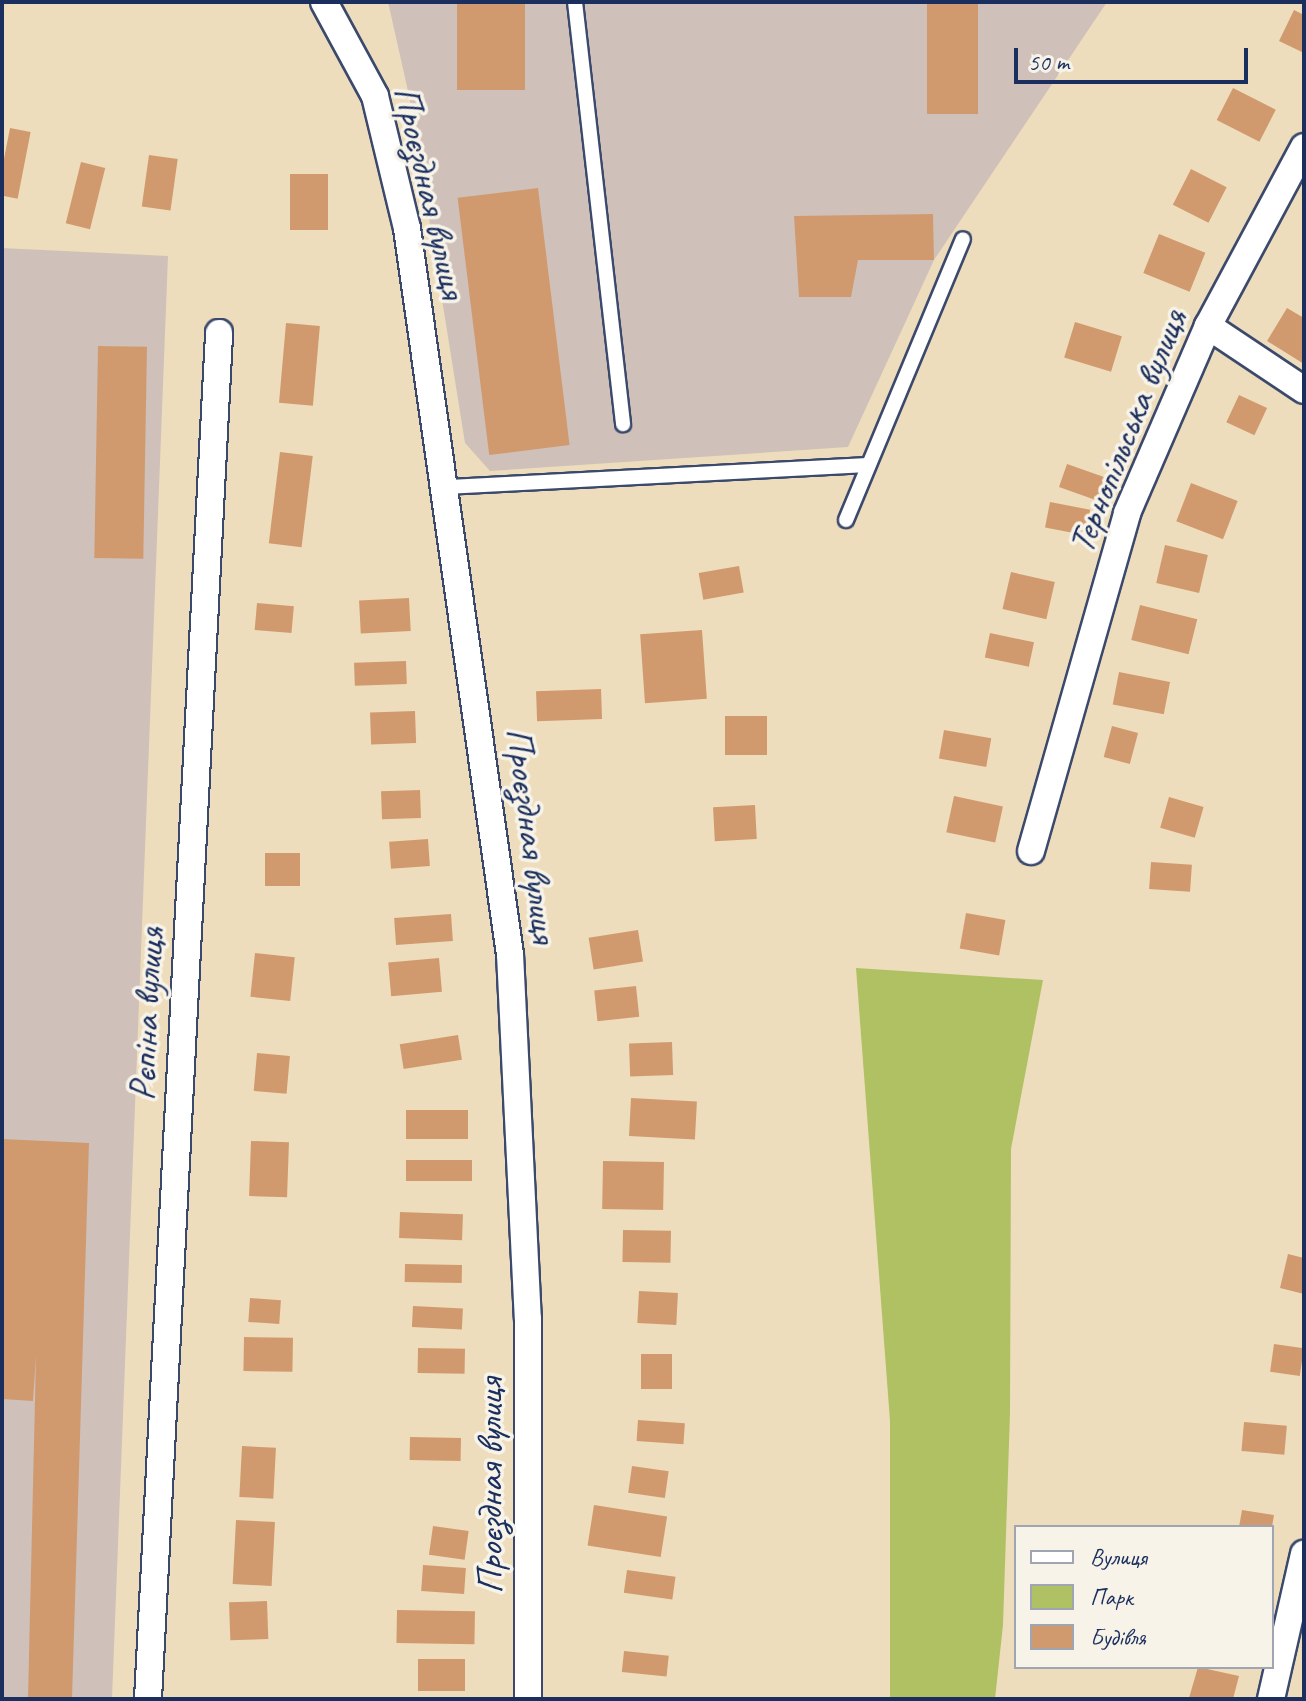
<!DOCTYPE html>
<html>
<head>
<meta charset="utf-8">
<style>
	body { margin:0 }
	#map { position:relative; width:1306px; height:1701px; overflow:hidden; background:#eeddbc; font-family:Caveat,sans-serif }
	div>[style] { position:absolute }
	.industrial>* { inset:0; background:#cfc1ba }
	.green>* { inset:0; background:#b0c164 }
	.building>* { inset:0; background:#d19a6e; transform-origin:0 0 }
	.roads { filter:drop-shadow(2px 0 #3b496c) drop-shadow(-2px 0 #3b496c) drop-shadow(0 2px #3b496c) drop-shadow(0 -2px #3b496c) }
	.service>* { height:14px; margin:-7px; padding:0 7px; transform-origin:7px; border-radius:7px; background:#fff }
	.minor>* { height:26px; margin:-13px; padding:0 13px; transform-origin:13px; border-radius:13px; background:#fff }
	span { translate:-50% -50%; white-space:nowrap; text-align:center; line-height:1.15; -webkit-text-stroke:7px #f7f3e8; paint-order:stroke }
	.street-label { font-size:38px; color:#1b2f5e }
	.frame { position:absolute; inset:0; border:4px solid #1b2f5e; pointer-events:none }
	.legend { position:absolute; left:1014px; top:1525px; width:260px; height:144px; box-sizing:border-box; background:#f7f3e8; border:2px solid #9fa5b1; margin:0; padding:10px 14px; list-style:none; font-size:24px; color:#1b2f5e }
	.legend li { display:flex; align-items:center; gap:16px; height:40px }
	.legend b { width:40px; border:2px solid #9fa5b1 }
	.scale { position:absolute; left:1014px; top:48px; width:234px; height:36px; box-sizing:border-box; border:4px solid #1b2f5e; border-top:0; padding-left:10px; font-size:24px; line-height:28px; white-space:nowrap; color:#1b2f5e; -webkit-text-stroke:6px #f7f3e8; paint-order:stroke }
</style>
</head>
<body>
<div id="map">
	<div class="industrial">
		<i style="clip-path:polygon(388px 2px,1107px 2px,934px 260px,848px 447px,490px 471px,465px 443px,410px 100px)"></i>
		<i style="clip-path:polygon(2px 248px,168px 256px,112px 1699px,2px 1699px)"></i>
	</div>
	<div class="green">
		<i style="clip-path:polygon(856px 968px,1043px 980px,1011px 1149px,1010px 1413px,1003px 1625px,995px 1699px,890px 1699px,890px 1421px)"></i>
	</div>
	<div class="building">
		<i style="left:457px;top:2px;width:68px;height:88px"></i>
		<i style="left:927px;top:2px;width:51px;height:112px"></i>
		<i style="clip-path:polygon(1294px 10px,1304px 15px,1304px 53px,1279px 41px)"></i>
		<i style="left:1233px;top:88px;width:48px;height:36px;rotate:27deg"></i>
		<i style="left:10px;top:128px;width:21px;height:68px;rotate:11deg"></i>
		<i style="left:149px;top:155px;width:29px;height:52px;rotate:8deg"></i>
		<i style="left:81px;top:162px;width:25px;height:63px;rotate:14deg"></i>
		<i style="left:1191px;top:169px;width:40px;height:40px;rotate:27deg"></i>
		<i style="left:290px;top:174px;width:38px;height:56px"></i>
		<i style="left:538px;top:188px;width:259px;height:81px;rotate:83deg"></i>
		<i style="clip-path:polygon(933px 214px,934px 260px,858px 260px,851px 297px,799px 297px,794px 216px)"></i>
		<i style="left:1159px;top:234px;width:50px;height:42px;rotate:22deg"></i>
		<i style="clip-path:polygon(1287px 308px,1304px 318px,1304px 364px,1267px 341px)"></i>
		<i style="left:1075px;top:322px;width:49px;height:37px;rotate:17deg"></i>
		<i style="left:286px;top:323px;width:34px;height:80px;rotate:5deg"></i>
		<i style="left:98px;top:346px;width:49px;height:212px;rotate:1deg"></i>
		<i style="left:1239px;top:395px;width:31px;height:30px;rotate:25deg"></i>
		<i style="left:280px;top:452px;width:33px;height:92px;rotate:7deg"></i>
		<i style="clip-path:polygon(1067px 464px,1104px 477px,1104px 503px,1059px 487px)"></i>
		<i style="left:1191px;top:483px;width:50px;height:41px;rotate:21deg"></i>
		<i style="left:1050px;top:502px;width:41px;height:26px;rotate:11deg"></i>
		<i style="left:1165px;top:545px;width:44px;height:39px;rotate:13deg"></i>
		<i style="left:739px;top:566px;width:27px;height:41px;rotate:80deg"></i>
		<i style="left:1011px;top:572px;width:45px;height:38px;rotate:13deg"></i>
		<i style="left:409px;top:598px;width:33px;height:50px;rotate:87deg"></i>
		<i style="left:257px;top:603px;width:37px;height:27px;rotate:5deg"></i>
		<i style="left:1140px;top:605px;width:59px;height:36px;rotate:14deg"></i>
		<i style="left:702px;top:630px;width:69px;height:62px;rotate:86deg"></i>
		<i style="left:990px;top:633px;width:45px;height:25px;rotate:12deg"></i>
		<i style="left:406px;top:661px;width:23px;height:52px;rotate:88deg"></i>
		<i style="left:1119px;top:672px;width:52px;height:33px;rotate:11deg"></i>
		<i style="left:601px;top:689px;width:30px;height:65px;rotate:88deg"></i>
		<i style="left:415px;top:711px;width:32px;height:45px;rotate:88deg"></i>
		<i style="left:725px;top:716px;width:42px;height:39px"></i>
		<i style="left:1112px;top:726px;width:27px;height:32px;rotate:15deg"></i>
		<i style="left:944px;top:730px;width:48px;height:29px;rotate:10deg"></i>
		<i style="left:420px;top:790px;width:28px;height:39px;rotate:88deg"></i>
		<i style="left:954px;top:796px;width:50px;height:37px;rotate:12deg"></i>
		<i style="left:1169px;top:797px;width:36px;height:32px;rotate:16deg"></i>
		<i style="left:755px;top:805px;width:34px;height:42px;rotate:87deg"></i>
		<i style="left:428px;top:839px;width:27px;height:39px;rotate:86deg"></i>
		<i style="left:300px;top:853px;width:33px;height:35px;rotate:90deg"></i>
		<i style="left:1151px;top:862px;width:41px;height:27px;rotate:4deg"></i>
		<i style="left:966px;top:913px;width:40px;height:36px;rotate:10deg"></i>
		<i style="left:451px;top:914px;width:27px;height:57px;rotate:86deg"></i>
		<i style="left:638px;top:930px;width:32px;height:50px;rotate:81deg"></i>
		<i style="left:255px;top:953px;width:40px;height:44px;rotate:6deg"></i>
		<i style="left:439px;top:958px;width:34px;height:51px;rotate:85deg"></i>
		<i style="left:636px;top:986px;width:31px;height:42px;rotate:84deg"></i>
		<i style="left:458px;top:1035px;width:25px;height:59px;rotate:81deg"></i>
		<i style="left:672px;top:1042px;width:33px;height:43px;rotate:88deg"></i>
		<i style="left:257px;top:1053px;width:33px;height:38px;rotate:5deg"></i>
		<i style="left:631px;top:1098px;width:66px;height:38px;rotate:3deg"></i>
		<i style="left:468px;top:1110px;width:29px;height:62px;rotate:90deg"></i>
		<i style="clip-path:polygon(2px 1139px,89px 1143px,72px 1699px,28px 1699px,36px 1356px,33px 1401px,2px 1399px)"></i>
		<i style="left:251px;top:1141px;width:38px;height:55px;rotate:2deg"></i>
		<i style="left:472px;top:1160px;width:21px;height:66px;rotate:90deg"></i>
		<i style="left:603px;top:1161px;width:61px;height:48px;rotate:1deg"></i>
		<i style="left:400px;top:1212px;width:63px;height:26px;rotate:2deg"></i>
		<i style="left:623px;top:1230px;width:48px;height:32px;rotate:1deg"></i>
		<i style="clip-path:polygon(1288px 1254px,1304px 1258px,1304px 1294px,1280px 1288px)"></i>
		<i style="left:405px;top:1264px;width:57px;height:18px;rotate:1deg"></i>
		<i style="left:639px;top:1291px;width:39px;height:32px;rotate:3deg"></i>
		<i style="left:250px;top:1298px;width:31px;height:24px;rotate:4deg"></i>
		<i style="left:413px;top:1306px;width:50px;height:21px;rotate:3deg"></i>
		<i style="left:244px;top:1337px;width:49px;height:34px;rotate:1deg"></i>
		<i style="left:1274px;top:1344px;width:30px;height:28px;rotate:8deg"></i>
		<i style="left:418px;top:1348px;width:47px;height:25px;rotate:1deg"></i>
		<i style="left:641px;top:1354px;width:31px;height:35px"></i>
		<i style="left:638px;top:1420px;width:47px;height:21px;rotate:4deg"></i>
		<i style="left:1244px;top:1422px;width:43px;height:29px;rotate:5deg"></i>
		<i style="left:410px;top:1437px;width:51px;height:23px;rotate:1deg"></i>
		<i style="left:242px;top:1446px;width:34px;height:51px;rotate:3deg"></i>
		<i style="left:632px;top:1466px;width:37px;height:27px;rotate:8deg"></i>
		<i style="left:594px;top:1505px;width:74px;height:41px;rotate:9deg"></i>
		<i style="clip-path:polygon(1242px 1510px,1274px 1515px,1272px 1527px,1239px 1527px)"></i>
		<i style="left:236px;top:1520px;width:39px;height:64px;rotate:3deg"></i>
		<i style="left:433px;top:1526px;width:36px;height:29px;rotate:8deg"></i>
		<i style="left:423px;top:1565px;width:43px;height:26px;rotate:4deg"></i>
		<i style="left:627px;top:1570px;width:49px;height:23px;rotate:8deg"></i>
		<i style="left:267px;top:1601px;width:38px;height:38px;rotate:88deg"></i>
		<i style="left:397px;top:1610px;width:78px;height:33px;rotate:1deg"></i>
		<i style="left:624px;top:1651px;width:45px;height:21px;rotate:6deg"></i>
		<i style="left:418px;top:1659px;width:47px;height:32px"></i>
		<i style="clip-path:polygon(1198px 1667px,1239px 1676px,1233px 1699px,1189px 1698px)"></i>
	</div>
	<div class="roads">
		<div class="service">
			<i style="left:575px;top:2px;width:425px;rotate:83.5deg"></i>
			<i style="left:447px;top:487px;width:419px;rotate:-3deg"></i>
			<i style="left:846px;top:520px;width:304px;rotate:-67.4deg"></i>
		</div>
		<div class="minor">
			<i style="left:324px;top:2px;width:107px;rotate:61.5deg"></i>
			<i style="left:375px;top:96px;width:136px;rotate:76.4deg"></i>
			<i style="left:407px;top:228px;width:733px;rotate:81.93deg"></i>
			<i style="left:510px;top:954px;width:365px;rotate:87.2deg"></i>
			<i style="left:528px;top:1319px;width:380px;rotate:90deg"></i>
			<i style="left:1208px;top:326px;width:115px;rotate:33.7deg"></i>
			<i style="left:1031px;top:851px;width:351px;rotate:-74.1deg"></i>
			<i style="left:1127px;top:513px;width:204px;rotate:-66.6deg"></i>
			<i style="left:1208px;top:326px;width:203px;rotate:-61.8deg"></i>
			<i style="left:148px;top:1699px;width:1368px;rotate:-87.02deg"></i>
			<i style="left:1271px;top:1699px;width:149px;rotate:-77.2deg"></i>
		</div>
	</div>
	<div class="street-label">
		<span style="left:430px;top:192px;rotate:77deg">Проєздная вулиця</span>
		<span style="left:1127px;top:431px;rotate:-68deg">Тернопільська вулиця</span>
		<span style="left:532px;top:835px;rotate:83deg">Проєздная вулиця</span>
		<span style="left:146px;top:1014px;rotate:-87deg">Рєпіна вулиця</span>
		<span style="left:490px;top:1486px;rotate:-90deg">Проєздная вулиця</span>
	</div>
	<div class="frame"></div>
	<ul class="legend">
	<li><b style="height:10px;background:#fff"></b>Вулиця</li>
	<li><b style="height:22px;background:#b0c164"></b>Парк</li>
	<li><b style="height:22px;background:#d19a6e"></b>Будівля</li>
	</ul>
	<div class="scale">50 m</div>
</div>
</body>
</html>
